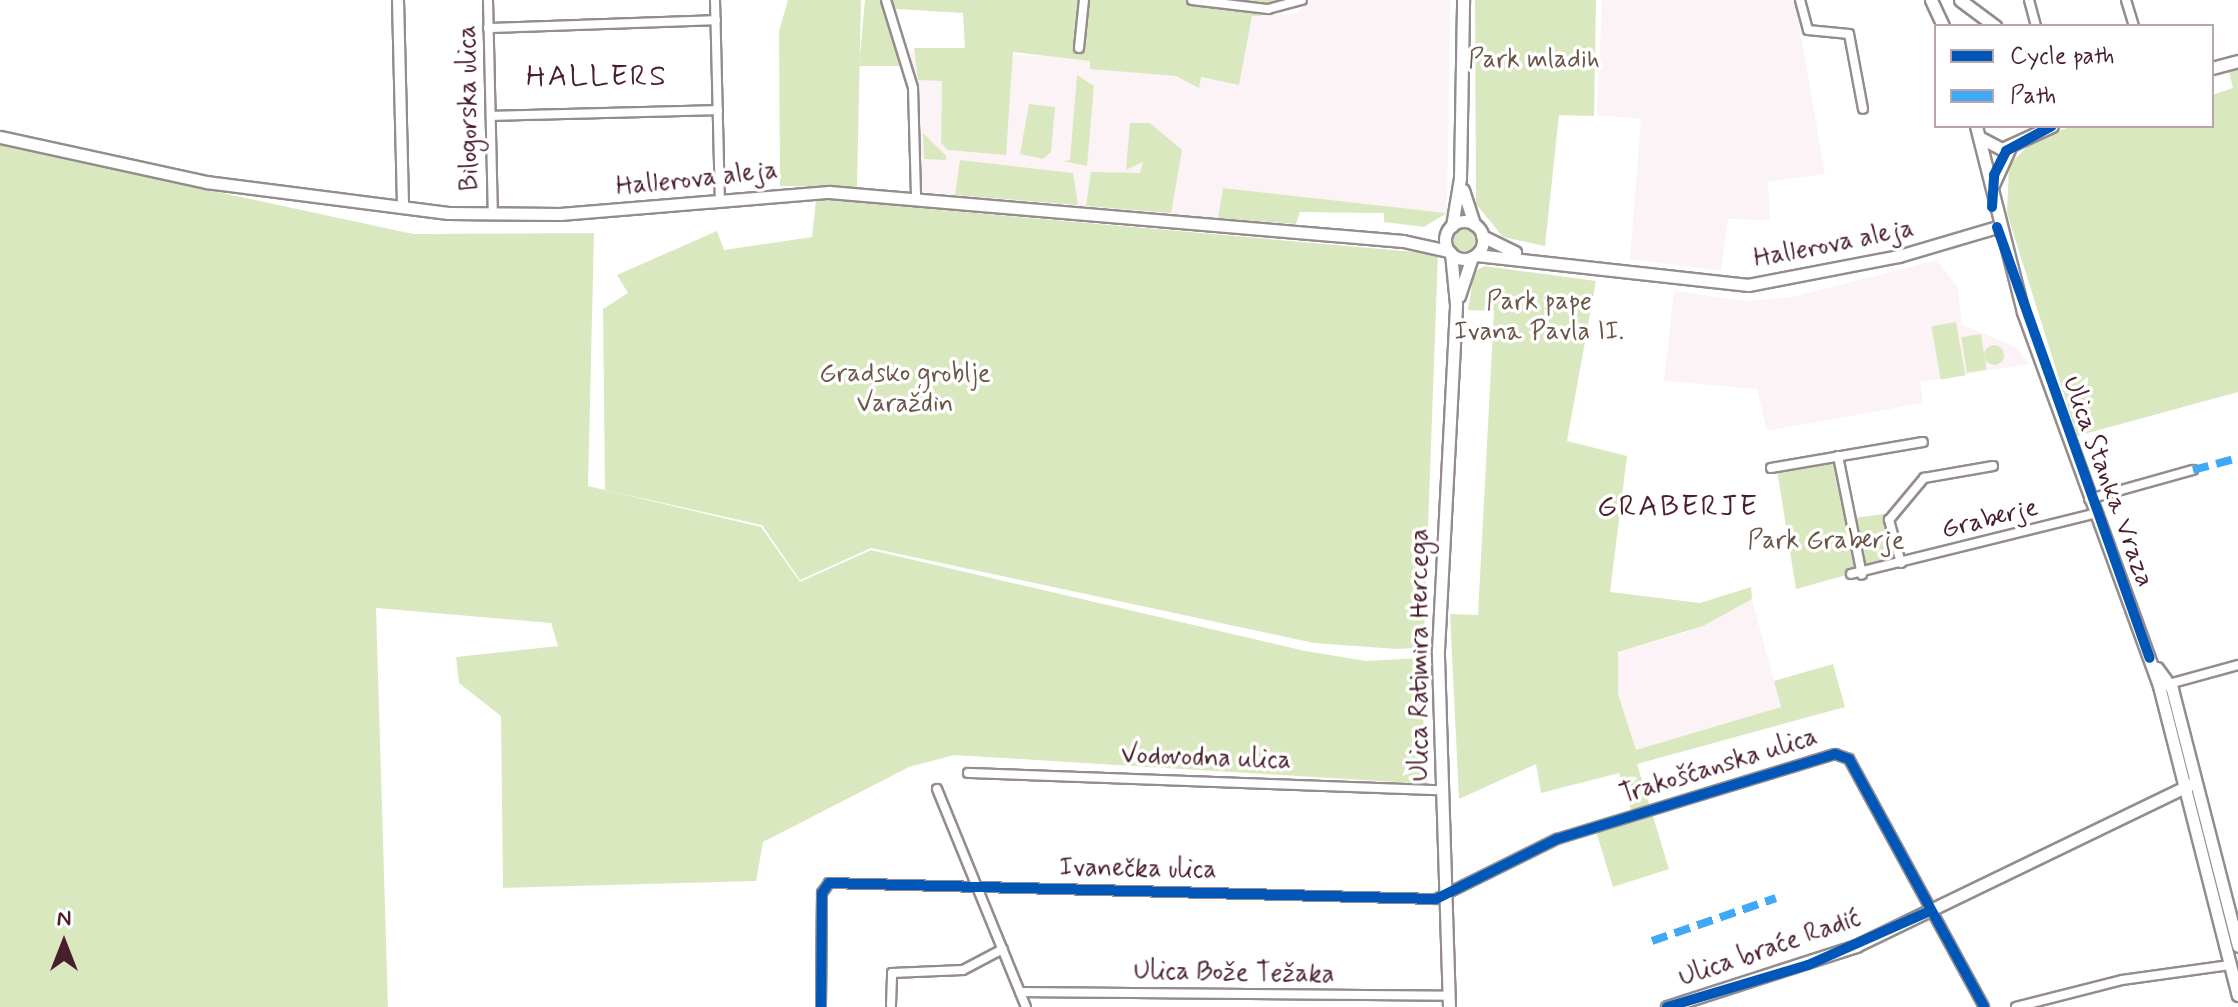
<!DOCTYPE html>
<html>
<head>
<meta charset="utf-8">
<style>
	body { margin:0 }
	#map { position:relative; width:2238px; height:1007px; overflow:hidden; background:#fff; font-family:Mynerve,sans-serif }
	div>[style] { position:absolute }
	.built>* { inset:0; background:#fcf3f7 }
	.green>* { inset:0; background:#dae8c0; transform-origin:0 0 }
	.round { border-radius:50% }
	.roads { filter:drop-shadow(2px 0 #948c8e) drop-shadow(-2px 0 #948c8e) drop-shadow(0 2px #948c8e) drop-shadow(0 -2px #948c8e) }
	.minor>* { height:8px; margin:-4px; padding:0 4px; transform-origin:4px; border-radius:4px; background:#fff }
	.tertiary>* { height:10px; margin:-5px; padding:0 5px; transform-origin:5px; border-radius:5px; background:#fff }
	.secondary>* { height:11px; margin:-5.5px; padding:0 5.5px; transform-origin:5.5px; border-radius:5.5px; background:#fff }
	.secondary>.ring { margin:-5.5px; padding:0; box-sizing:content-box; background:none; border:11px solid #fff; border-radius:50% }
	.quiet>* { height:8px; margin-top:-4px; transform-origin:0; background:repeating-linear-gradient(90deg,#3fa9f5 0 16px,transparent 0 24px) }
	.cycleway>* { height:10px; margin:-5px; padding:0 5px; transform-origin:5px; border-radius:5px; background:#0057b8 }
	span { translate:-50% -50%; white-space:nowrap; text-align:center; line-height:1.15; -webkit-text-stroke:7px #fff; paint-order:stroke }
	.park-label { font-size:26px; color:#6c5648 }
	.street-label { font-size:26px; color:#4a1f2b }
	.quarter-label { font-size:30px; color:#4a1f2b; letter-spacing:2px }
	.legend { position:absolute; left:1934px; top:24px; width:280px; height:104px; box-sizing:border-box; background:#fff; border:2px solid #b7a5aa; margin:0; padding:10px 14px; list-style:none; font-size:24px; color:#4a1f2b }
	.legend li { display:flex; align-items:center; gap:16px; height:40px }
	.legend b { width:40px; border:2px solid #b7a5aa }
	.north { position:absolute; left:24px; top:903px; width:80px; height:80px; -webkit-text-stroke:6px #fff; paint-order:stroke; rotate:0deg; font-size:22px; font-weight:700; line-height:32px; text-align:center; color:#4a1f2b }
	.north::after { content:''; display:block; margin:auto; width:28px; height:36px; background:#4a1f2b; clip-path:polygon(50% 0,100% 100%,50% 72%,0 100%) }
</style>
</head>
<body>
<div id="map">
	<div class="built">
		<i style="clip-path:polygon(1311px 0,1450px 0,1447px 213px,1224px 188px,1218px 218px,922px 192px,910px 52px,1082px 57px,1239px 84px,1252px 16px,1295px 14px)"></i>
		<i style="clip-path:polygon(1602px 0,1795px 0,1825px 174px,1768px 182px,1770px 220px,1728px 219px,1721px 271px,1630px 259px,1641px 119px,1597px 115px)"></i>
		<i style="clip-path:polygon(1937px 260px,1958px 288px,1962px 325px,2016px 347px,2029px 364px,1920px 382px,1923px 403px,1767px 431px,1757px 389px,1664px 381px,1674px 291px,1745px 301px,1792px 297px)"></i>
		<i style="clip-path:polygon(1752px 599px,1781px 707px,1636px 751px,1618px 694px,1618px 652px,1687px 632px)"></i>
	</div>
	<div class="green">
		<i style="clip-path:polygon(788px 0,861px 0,857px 187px,780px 186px,779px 31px)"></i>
		<i style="clip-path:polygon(865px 0,882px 0,905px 66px,859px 66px)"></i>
		<i style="clip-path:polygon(891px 0,1294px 0,1264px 4px,1261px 16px,1252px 16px,1239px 85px,1201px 77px,1199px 88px,1176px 76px,1090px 69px,1090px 61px,1013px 52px,1006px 155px,948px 150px,941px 143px,942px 81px,918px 80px,914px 48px,965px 48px,963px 13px,896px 9px)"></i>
		<i style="clip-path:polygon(1475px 0,1596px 0,1594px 116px,1559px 115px,1545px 246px,1503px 237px,1476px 204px)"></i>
		<i style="clip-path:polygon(2238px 69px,2238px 392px,2077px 436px,2007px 213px,2009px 165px,2035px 139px,2073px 126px,2212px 126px,2212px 95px,2233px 88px,2229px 72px)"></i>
		<i style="clip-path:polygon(1077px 75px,1094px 86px,1087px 166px,1063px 161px,1070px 160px)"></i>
		<i style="clip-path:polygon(1029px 104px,1055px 107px,1051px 152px,1043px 159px,1020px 154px)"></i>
		<i style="clip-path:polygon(1130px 123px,1150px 123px,1182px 150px,1171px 213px,1086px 206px,1091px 172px,1140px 173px,1143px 162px,1126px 170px)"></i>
		<i style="clip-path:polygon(923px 133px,946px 156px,946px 160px,924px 159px)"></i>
		<i style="clip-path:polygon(0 145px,413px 234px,594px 233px,588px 486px,761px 527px,800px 582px,871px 550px,1305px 651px,1366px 661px,1420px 658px,1427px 784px,954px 755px,909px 767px,763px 842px,756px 881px,503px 888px,501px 716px,459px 683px,456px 657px,558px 646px,551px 623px,376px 608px,388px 1007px,0 1007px)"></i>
		<i style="clip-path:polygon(960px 160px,1073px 173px,1078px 205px,955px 195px)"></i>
		<i style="clip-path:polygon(1223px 188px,1447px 213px,1424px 227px,1384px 222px,1384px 213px,1369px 213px,1300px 212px,1296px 224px,1218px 218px)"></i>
		<i style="clip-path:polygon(816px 199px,1438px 254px,1424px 637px,1415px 648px,1396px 649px,1314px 643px,871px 548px,800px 580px,762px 525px,605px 490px,603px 309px,628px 293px,617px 275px,717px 231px,724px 250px,812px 237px)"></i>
		<i class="round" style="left:1453px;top:229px;width:22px;height:22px"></i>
		<i style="clip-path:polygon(1484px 266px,1596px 281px,1567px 441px,1627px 456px,1610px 592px,1700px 603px,1751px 587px,1752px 599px,1703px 626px,1618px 652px,1618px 694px,1636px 750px,1781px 707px,1774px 681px,1833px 664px,1845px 707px,1637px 764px,1669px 869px,1613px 887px,1595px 828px,1633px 816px,1619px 773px,1541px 793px,1536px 764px,1459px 799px,1450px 614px,1478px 615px,1494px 311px,1468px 310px,1474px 272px)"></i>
		<i style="left:1956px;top:322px;width:54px;height:25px;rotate:80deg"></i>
		<i style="left:1981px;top:334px;width:36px;height:20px;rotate:81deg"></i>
		<i class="round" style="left:1984px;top:345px;width:20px;height:20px"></i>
		<i style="clip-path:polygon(1841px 458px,1854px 518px,1892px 513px,1904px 559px,1796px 589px,1777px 470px)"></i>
	</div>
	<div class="roads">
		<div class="minor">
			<i style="left:488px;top:0;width:215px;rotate:88.7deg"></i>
			<i style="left:715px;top:0;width:199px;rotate:88.6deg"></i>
			<i style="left:886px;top:0;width:92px;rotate:72.9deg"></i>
			<i style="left:913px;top:88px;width:110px;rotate:88.4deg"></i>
			<i style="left:1192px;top:0;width:77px;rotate:6.8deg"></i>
			<i style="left:1268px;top:9px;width:35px;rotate:-15deg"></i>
			<i style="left:1800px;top:0;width:31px;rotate:75deg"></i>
			<i style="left:1808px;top:30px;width:41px;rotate:5.6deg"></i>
			<i style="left:1849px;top:34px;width:76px;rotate:79.4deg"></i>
			<i style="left:2029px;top:0;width:27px;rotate:75deg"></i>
			<i style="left:2126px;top:0;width:27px;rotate:73deg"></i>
			<i style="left:488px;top:28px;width:228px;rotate:-2deg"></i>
			<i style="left:1079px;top:48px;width:48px;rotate:-84.1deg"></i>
			<i style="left:491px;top:116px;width:227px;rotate:-1.5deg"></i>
			<i style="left:1838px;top:456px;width:121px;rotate:78.6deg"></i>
			<i style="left:1771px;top:468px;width:154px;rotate:-9.7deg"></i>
			<i style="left:2089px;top:499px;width:108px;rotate:-15.6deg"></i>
			<i style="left:1901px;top:563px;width:45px;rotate:-105.6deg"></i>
			<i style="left:1889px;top:520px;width:55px;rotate:-50.2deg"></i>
			<i style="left:1924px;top:478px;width:70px;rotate:-9.9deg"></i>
			<i style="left:1851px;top:574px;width:250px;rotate:-13.9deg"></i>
			<i style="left:2165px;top:685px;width:76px;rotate:-15.3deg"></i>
			<i style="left:968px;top:773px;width:474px;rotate:2.1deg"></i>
			<i style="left:937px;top:789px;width:235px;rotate:67.8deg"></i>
			<i style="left:1020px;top:992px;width:429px;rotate:0.5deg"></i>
			<i style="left:891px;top:1005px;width:32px;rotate:-88deg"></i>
			<i style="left:892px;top:973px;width:71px;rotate:-2.4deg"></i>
			<i style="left:963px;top:970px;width:45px;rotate:-27.7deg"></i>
			<i style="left:821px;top:1007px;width:114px;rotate:-89.5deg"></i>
			<i style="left:822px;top:893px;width:12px;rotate:-55deg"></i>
			<i style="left:829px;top:883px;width:607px;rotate:1.51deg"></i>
			<i style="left:1436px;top:899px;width:135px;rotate:-26.4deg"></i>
			<i style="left:1557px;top:839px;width:291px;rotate:-17deg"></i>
			<i style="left:1835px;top:754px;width:15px;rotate:20deg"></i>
			<i style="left:1849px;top:759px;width:282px;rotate:61.4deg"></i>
			<i style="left:2016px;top:1007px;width:109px;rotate:-14.3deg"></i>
			<i style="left:2122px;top:980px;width:109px;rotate:-7.9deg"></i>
		</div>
		<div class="tertiary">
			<i style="left:398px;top:0;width:208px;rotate:88.6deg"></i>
		</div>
		<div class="secondary">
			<i style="left:1931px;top:0;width:29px;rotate:65deg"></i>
			<i style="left:1960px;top:0;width:44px;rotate:36.6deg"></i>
			<i style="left:2212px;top:68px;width:27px;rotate:-15deg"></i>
			<i style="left:1976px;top:126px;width:192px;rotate:75.8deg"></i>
			<i style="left:2023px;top:312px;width:398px;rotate:70deg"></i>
			<i style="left:2159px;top:686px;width:319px;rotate:75.7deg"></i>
			<i style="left:0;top:137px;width:211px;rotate:12.3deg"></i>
			<i style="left:206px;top:182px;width:244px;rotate:7.3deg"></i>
			<i style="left:448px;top:213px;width:112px;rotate:0.5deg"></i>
			<i style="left:560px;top:214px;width:270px;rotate:-4.7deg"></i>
			<i style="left:829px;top:192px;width:576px;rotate:4.88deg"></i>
			<i style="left:1403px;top:241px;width:47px;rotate:12.3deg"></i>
			<i style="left:1979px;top:137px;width:26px;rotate:28deg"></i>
			<i style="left:2002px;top:149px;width:55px;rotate:-24.7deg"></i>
			<i style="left:1992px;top:187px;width:46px;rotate:-65.7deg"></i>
			<i style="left:1463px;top:190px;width:36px;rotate:72deg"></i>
			<i class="ring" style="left:1445px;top:221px;width:27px;height:27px"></i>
			<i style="left:1452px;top:226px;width:49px;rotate:-80.5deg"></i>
			<i style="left:1460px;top:178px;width:178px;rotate:-89deg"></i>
			<i style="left:1482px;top:236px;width:37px;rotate:26deg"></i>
			<i style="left:1476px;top:255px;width:274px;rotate:6.3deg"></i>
			<i style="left:1748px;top:285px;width:154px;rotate:-10.9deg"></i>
			<i style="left:1899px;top:256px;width:102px;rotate:-16.5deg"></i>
			<i style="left:1459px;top:296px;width:41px;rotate:-71.6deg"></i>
			<i style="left:2157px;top:668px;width:26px;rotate:54deg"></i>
			<i style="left:2172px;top:689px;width:265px;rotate:75.6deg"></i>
			<i style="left:1449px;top:1007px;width:357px;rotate:-91.8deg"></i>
			<i style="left:1438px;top:650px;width:346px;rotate:-87deg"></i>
			<i style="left:1456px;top:304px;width:51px;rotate:-95.6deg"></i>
			<i style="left:1667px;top:1007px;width:199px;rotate:-17.9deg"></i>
			<i style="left:1856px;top:946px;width:374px;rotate:-25.8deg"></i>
		</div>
	</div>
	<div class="quiet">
		<i style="left:2193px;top:470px;width:47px;rotate:-14.9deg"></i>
		<i style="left:1652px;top:941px;width:131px;rotate:-19.1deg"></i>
	</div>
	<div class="cycleway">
		<i style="left:1992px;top:207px;width:32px;rotate:-86deg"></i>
		<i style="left:1994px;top:175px;width:27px;rotate:-63deg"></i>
		<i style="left:2006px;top:151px;width:52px;rotate:-28.5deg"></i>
		<i style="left:1997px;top:227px;width:457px;rotate:70.5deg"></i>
		<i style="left:821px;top:1007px;width:114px;rotate:-89.5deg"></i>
		<i style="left:822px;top:893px;width:12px;rotate:-55deg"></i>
		<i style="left:829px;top:883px;width:607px;rotate:1.51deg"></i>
		<i style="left:1436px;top:899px;width:135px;rotate:-26.4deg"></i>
		<i style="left:1557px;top:839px;width:291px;rotate:-17deg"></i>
		<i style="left:1835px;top:754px;width:15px;rotate:20deg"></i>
		<i style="left:1849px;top:759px;width:282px;rotate:61.4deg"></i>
		<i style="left:1667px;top:1007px;width:147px;rotate:-16.6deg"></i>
		<i style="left:1808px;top:965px;width:133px;rotate:-23.9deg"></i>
	</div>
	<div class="park-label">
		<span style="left:1534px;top:61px">Park mladih</span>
		<span style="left:1539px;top:318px">Park pape<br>Ivana Pavla II.</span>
		<span style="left:905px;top:390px">Gradsko groblje<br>Varaždin</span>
		<span style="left:1826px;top:542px">Park Graberje</span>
	</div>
	<div class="street-label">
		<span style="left:470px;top:108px;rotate:-91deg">Bilogorska ulica</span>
		<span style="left:697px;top:180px;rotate:-6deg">Hallerova aleja</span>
		<span style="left:1834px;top:245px;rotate:-11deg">Hallerova aleja</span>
		<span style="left:2107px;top:482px;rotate:70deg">Ulica Stanka Vraza</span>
		<span style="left:1990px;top:520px;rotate:-14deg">Graberje</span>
		<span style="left:1421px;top:655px;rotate:-90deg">Ulica Ratimira Hercega</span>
		<span style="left:1206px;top:759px;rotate:2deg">Vodovodna ulica</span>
		<span style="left:1719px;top:767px;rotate:-17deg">Trakošćanska ulica</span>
		<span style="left:1138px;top:870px;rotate:1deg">Ivanečka ulica</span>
		<span style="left:1770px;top:949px;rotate:-19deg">Ulica braće Radić</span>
		<span style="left:1234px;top:974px;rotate:1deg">Ulica Bože Težaka</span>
	</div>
	<div class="quarter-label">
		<span style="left:597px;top:77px">HALLERS</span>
		<span style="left:1678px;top:507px">GRABERJE</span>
	</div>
	<ul class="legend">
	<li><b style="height:10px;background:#0057b8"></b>Cycle path</li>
	<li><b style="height:10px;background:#3fa9f5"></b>Path</li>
	</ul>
	<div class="north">N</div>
</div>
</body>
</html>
